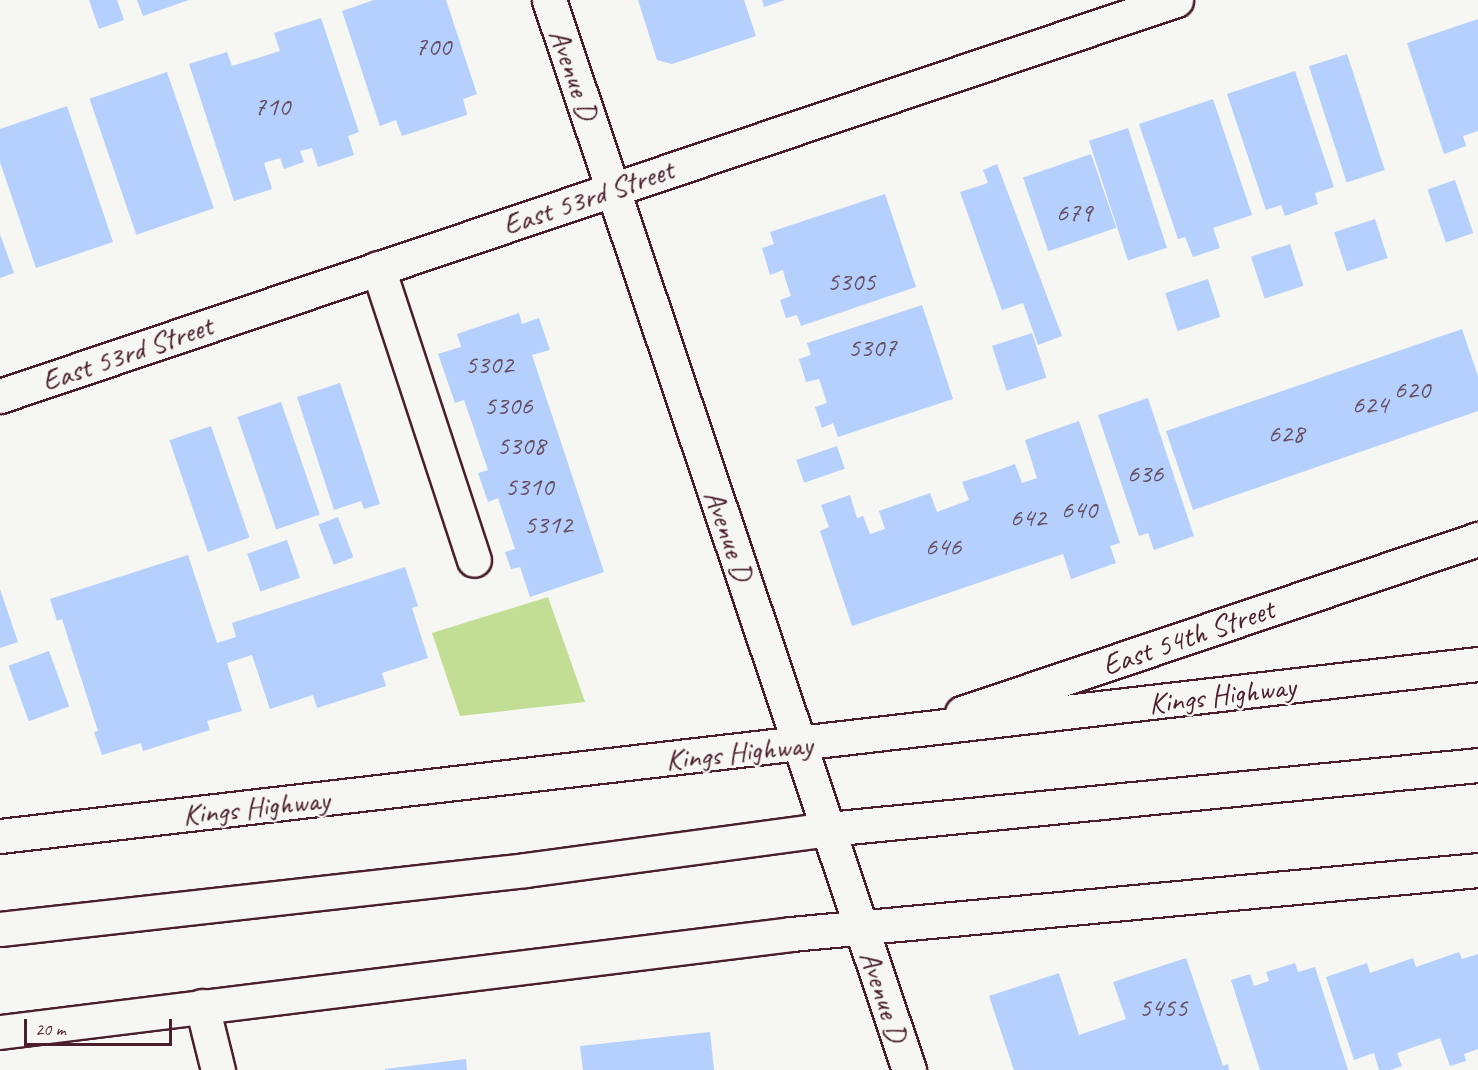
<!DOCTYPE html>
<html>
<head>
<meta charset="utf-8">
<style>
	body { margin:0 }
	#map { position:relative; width:1478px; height:1070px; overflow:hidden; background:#f6f6f2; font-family:Caveat,sans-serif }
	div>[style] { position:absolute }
	.green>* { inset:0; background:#c2de95 }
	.building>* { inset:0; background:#b5d0fd; transform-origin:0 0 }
	.roads { filter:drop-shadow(2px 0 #4a1f2b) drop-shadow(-2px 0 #4a1f2b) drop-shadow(0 2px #4a1f2b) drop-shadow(0 -2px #4a1f2b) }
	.minor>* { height:33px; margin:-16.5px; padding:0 16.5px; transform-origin:16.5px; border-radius:16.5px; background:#f6f6f2 }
	.major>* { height:33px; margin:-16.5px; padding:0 16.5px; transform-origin:16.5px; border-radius:16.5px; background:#f6f6f2 }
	span { translate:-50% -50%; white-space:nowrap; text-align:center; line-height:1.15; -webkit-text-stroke:4.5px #f6f6f2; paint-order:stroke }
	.number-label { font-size:27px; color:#654b60 }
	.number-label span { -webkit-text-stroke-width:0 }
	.street-label { font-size:30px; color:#4a1f2b }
	.scale { position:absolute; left:24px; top:1019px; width:148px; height:27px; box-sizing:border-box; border:3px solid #4a1f2b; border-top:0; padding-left:8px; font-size:18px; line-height:21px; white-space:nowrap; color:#4a1f2b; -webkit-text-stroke:4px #f6f6f2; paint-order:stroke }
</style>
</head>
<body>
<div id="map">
	<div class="green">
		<i style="clip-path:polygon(548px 597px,585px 702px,460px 716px,432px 633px)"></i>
	</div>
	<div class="building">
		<i style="clip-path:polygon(89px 0,117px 0,124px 20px,99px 29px)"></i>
		<i style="clip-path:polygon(137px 0,189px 0,143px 16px)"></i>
		<i style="clip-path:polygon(374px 0,446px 0,477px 94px,463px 99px,467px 115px,402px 136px,396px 120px,380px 126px,342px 11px)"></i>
		<i style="clip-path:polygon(638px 0,744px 0,756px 36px,672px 64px,657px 60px)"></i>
		<i style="clip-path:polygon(762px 0,785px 0,764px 7px)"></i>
		<i style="clip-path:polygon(321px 18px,359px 132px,348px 136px,354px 155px,318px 167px,312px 148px,300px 151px,304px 162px,284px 169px,280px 158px,264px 163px,272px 189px,234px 201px,189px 64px,227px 52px,232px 66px,280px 51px,274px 33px)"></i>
		<i style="clip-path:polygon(1478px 19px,1478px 131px,1463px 136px,1466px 146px,1444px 154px,1407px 43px)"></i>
		<i style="left:1347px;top:54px;width:122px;height:40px;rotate:72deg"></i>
		<i style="clip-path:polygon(1295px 71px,1334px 187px,1315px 193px,1318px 204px,1285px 216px,1281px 205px,1266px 210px,1227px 94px)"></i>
		<i style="left:167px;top:72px;width:144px;height:82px;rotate:71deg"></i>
		<i style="clip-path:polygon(1213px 99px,1252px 215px,1213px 228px,1220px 248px,1193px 257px,1185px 237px,1178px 239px,1139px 124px)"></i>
		<i style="clip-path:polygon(67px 106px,113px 242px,36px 268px,0 162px,0 129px)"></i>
		<i style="left:1128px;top:128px;width:126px;height:41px;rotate:72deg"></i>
		<i style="left:1091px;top:154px;width:78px;height:72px;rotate:71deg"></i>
		<i style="clip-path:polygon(997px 164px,1062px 336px,1038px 345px,1023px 303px,1002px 310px,960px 192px,988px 183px,983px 170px)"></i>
		<i style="left:1455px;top:180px;width:56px;height:29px;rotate:71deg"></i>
		<i style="clip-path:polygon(885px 194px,916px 287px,801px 326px,797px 315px,786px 318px,780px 300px,791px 296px,785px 278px,783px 270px,770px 275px,762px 248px,774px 244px,770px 232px)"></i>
		<i style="left:1375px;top:219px;width:41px;height:43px;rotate:72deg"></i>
		<i style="clip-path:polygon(0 234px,14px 273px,0 278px)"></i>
		<i style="left:1290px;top:244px;width:44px;height:41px;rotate:72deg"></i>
		<i style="left:1208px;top:279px;width:40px;height:45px;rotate:72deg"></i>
		<i style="clip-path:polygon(922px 305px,953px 399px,838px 437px,833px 423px,822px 428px,815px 407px,827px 403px,819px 379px,806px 382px,799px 359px,811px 355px,807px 343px)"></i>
		<i style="clip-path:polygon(519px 313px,522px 324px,539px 318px,550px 350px,532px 355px,604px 572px,530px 597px,520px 567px,511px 569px,505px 552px,515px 549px,498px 498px,488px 502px,478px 473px,488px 470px,464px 400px,455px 403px,438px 354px,461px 347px,457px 334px)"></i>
		<i style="clip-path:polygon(1462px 329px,1478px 376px,1478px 411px,1193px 510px,1166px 431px)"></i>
		<i style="left:1032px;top:333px;width:47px;height:42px;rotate:72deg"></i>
		<i style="clip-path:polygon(340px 383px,380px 504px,364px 509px,361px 501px,334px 510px,297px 397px)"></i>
		<i style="clip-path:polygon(1148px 398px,1194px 536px,1154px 550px,1148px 533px,1139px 536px,1098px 415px)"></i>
		<i style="left:281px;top:402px;width:119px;height:46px;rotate:71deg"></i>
		<i style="clip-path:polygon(1079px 421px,1120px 543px,1110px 546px,1116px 563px,1071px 579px,1063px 554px,852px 626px,820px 531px,829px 527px,821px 505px,850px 495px,857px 518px,863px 516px,870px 534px,885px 529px,879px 511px,930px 493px,937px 512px,969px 500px,962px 482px,990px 473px,1015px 464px,1022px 483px,1037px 478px,1025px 440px)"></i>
		<i style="left:211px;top:426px;width:118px;height:44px;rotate:71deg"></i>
		<i style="left:837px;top:446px;width:24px;height:43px;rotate:71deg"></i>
		<i style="left:338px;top:517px;width:43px;height:21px;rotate:69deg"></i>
		<i style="left:287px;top:540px;width:40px;height:42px;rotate:71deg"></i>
		<i style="clip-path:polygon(188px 555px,217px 643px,236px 637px,232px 623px,405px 567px,418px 606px,412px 608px,428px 658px,382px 673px,386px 686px,317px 708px,313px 695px,270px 709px,252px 655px,227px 663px,242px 711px,207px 721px,210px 730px,143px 751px,141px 743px,102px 755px,94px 732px,98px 731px,62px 619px,57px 621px,50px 599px)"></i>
		<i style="clip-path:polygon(0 589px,18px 642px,0 648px)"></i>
		<i style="left:49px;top:651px;width:59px;height:43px;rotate:70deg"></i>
		<i style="clip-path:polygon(1459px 952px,1462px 959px,1478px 954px,1478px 1049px,1464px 1054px,1466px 1061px,1450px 1066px,1440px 1038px,1397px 1053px,1402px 1066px,1390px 1070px,1379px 1070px,1374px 1053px,1354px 1060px,1326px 977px,1367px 963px,1370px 973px,1413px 958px,1416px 967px)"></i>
		<i style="clip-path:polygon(1186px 958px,1223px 1066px,1228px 1064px,1229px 1070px,1014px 1070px,989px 996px,1059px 973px,1079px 1035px,1126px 1019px,1113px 982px)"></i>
		<i style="clip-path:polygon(1295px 963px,1298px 972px,1315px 967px,1348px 1070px,1260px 1070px,1231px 980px,1250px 974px,1254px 986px,1269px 981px,1266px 972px)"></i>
		<i style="clip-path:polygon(710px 1032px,714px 1070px,583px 1070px,580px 1046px)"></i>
		<i style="clip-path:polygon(466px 1059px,467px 1070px,385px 1070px,385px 1069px)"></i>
	</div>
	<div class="roads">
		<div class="minor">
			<i style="left:549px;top:0;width:1129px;rotate:71.4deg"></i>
			<i style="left:378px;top:268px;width:307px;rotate:71.8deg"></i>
			<i style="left:0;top:396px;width:1241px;rotate:-18.61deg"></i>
			<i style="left:962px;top:713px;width:545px;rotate:-18.63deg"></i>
			<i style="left:0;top:836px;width:1488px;rotate:-6.64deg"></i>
			<i style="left:202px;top:1006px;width:66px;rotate:76deg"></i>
			<i style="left:0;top:1032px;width:797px;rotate:-7.06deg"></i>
			<i style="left:791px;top:934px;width:690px;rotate:-5.32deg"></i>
		</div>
		<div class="major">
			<i style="left:0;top:929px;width:529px;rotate:-6.4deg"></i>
			<i style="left:526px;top:870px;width:305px;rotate:-7.7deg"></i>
			<i style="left:828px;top:829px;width:653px;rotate:-5.62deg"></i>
		</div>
	</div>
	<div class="number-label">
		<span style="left:433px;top:47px">700</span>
		<span style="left:272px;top:107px">710</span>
		<span style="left:1074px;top:213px">679</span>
		<span style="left:851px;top:282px">5305</span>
		<span style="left:872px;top:348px">5307</span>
		<span style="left:489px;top:365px">5302</span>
		<span style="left:1412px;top:390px">620</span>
		<span style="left:1370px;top:405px">624</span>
		<span style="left:508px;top:406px">5306</span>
		<span style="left:1286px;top:434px">628</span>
		<span style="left:521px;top:446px">5308</span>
		<span style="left:1145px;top:474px">636</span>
		<span style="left:529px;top:487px">5310</span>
		<span style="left:1079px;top:510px">640</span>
		<span style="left:1028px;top:518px">642</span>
		<span style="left:548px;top:525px">5312</span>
		<span style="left:943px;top:547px">646</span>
		<span style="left:1163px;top:1008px">5455</span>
	</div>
	<div class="street-label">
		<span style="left:574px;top:74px;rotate:71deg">Avenue D</span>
		<span style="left:588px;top:197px;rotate:-19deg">East 53rd Street</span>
		<span style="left:127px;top:353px;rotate:-19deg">East 53rd Street</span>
		<span style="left:729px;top:535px;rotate:71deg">Avenue D</span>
		<span style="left:1188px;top:637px;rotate:-19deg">East 54th Street</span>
		<span style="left:1222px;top:695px;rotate:-7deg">Kings Highway</span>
		<span style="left:739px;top:752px;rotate:-6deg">Kings Highway</span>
		<span style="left:256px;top:807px;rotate:-6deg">Kings Highway</span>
		<span style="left:884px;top:996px;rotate:72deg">Avenue D</span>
	</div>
	<div class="scale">20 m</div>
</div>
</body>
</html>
